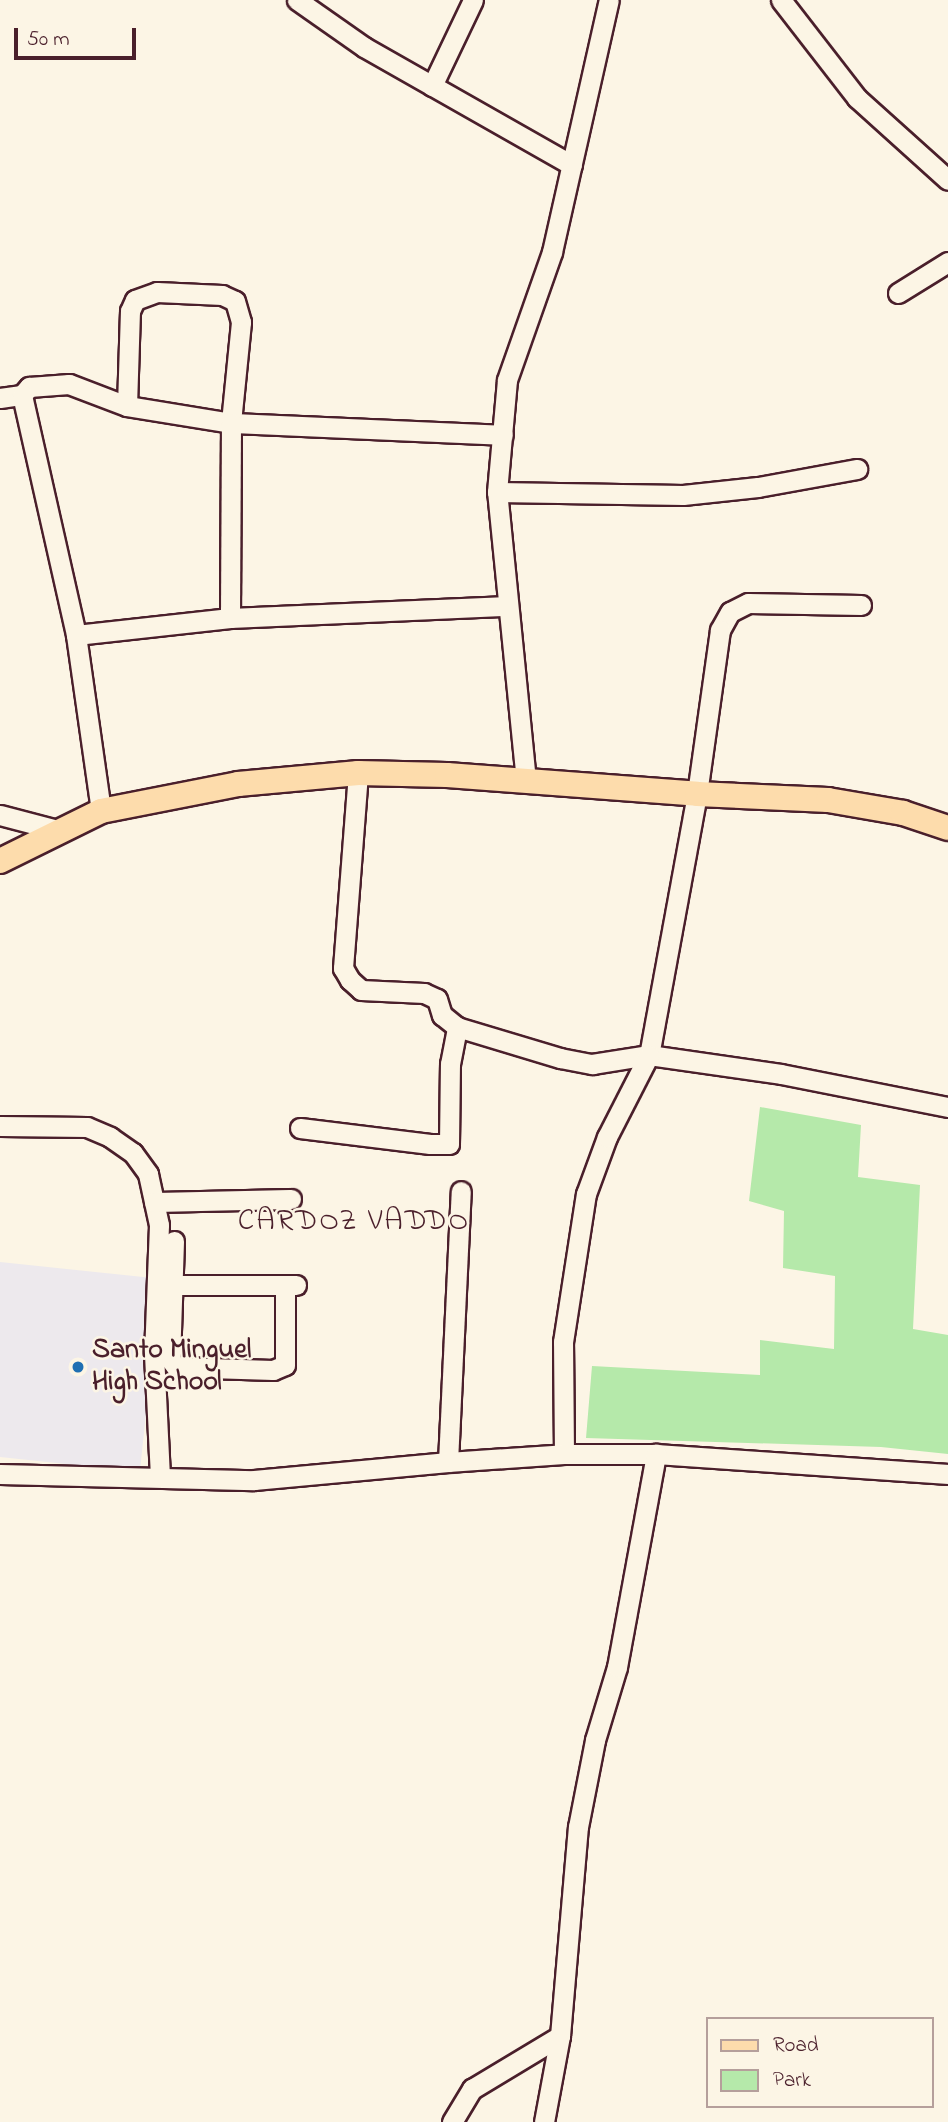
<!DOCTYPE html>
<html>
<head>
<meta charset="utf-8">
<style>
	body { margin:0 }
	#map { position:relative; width:948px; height:2122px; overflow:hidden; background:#fcf5e5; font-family:"Indie Flower",sans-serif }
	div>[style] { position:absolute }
	.built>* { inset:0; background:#ede9ed; transform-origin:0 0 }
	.green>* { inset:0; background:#b5e9aa }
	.roads { filter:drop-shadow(2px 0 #4a1f2b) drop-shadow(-2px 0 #4a1f2b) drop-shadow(0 2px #4a1f2b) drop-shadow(0 -2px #4a1f2b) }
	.minor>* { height:19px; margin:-9.5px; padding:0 9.5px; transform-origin:9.5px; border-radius:9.5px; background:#fcf5e5 }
	.major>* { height:24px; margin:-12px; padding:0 12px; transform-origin:12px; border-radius:12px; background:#fddcac }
	.dots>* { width:19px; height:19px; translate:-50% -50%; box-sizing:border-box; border:4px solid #fcf5e5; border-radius:50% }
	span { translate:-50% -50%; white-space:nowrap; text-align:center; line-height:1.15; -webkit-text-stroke:5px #fcf5e5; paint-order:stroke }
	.poi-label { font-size:28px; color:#4a1f2b; font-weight:700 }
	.left { translate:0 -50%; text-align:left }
	.neighbourhood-label { font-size:30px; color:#4a1f2b; letter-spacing:2px }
	.legend { position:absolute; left:706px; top:2017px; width:228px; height:91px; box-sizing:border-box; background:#fcf5e5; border:2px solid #b59f9b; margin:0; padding:9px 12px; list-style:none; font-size:21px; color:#4a1f2b }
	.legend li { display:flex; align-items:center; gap:14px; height:35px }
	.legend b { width:35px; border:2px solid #b59f9b }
	.scale { position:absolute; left:14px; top:28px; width:122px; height:32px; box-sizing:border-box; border:4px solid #4a1f2b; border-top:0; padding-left:9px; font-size:21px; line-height:24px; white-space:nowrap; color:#4a1f2b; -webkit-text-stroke:5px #fcf5e5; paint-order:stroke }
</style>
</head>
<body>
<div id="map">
	<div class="built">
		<i style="left:0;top:1262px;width:161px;height:194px;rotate:6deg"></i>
	</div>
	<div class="green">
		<i style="clip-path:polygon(760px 1107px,861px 1125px,858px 1177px,920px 1185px,913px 1329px,948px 1335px,948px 1454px,881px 1447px,586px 1438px,592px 1366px,760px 1375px,760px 1340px,834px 1349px,835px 1276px,783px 1268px,784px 1211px,749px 1201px)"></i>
	</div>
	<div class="roads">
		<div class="minor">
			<i style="left:297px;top:0;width:82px;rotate:35deg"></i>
			<i style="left:364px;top:47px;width:239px;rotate:29.6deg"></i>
			<i style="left:781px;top:0;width:124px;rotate:52.2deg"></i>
			<i style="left:857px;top:98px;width:122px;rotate:42deg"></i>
			<i style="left:432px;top:86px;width:95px;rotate:-64.5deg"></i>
			<i style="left:898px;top:293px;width:59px;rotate:-31.8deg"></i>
			<i style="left:22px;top:395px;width:11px;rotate:-49deg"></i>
			<i style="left:29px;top:387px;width:40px;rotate:-4.3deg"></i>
			<i style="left:69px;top:384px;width:62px;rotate:20.8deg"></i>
			<i style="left:127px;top:406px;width:105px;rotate:9.3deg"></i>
			<i style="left:231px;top:423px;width:272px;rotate:2.5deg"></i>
			<i style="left:0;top:398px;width:22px;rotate:-8deg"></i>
			<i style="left:22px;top:395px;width:246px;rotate:77.3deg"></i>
			<i style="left:76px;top:635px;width:178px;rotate:81.9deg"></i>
			<i style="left:127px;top:406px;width:95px;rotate:-88.2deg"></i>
			<i style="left:130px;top:311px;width:12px;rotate:-66deg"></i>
			<i style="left:135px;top:300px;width:23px;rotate:-20deg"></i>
			<i style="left:157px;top:292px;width:65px;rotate:2.6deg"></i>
			<i style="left:222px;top:295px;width:14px;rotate:25deg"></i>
			<i style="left:235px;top:301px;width:22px;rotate:74deg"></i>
			<i style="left:241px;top:322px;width:101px;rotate:95.7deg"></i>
			<i style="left:231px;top:423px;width:195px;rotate:90.3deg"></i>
			<i style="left:497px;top:492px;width:186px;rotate:0.9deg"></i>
			<i style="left:683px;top:495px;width:75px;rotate:-6.1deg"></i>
			<i style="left:758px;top:487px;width:101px;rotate:-10.3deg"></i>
			<i style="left:861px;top:605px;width:113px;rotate:-179deg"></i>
			<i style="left:748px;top:603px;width:20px;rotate:153deg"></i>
			<i style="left:730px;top:612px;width:21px;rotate:119deg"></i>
			<i style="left:720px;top:630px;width:166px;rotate:98deg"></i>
			<i style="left:697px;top:794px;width:265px;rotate:100.4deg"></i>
			<i style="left:649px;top:1055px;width:133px;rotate:8.2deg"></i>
			<i style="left:781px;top:1074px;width:170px;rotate:11.2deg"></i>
			<i style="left:76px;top:635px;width:155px;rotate:-6.3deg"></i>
			<i style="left:230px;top:618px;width:278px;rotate:-2.5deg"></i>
			<i style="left:358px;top:773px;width:196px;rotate:94.4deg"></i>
			<i style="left:343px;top:968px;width:14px;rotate:60deg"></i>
			<i style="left:350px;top:980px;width:15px;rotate:42deg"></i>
			<i style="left:361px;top:990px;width:63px;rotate:2.7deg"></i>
			<i style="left:424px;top:993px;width:14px;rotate:25deg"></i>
			<i style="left:437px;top:999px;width:17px;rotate:73deg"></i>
			<i style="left:442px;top:1015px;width:19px;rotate:39deg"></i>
			<i style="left:457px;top:1027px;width:108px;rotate:16.8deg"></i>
			<i style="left:560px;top:1058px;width:33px;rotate:11deg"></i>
			<i style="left:592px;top:1064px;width:58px;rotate:-9deg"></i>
			<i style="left:526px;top:781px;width:290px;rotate:-95.7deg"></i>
			<i style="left:497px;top:492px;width:112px;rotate:-84.9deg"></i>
			<i style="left:507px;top:380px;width:136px;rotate:-70.6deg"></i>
			<i style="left:552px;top:252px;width:258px;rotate:-77.3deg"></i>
			<i style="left:0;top:815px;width:63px;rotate:14.7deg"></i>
			<i style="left:0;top:1126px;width:87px;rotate:0.7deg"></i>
			<i style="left:87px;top:1127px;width:25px;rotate:23deg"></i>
			<i style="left:110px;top:1137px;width:28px;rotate:35deg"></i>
			<i style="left:133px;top:1153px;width:26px;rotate:54deg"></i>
			<i style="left:148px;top:1174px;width:52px;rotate:77.8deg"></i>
			<i style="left:159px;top:1225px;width:129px;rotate:92.2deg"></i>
			<i style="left:154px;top:1354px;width:122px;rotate:87.2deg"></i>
			<i style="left:300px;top:1128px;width:131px;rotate:7deg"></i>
			<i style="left:430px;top:1144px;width:19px"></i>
			<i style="left:449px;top:1144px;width:80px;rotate:-89.3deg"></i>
			<i style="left:450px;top:1064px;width:38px;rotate:-79deg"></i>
			<i style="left:154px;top:1202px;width:137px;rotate:-1.3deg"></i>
			<i style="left:174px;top:1241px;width:118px;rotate:91.9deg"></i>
			<i style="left:170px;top:1359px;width:10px;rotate:53deg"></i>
			<i style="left:176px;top:1367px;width:97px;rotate:1.8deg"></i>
			<i style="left:273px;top:1370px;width:13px;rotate:-23deg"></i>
			<i style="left:285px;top:1365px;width:80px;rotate:-90deg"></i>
			<i style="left:161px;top:1285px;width:135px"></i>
			<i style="left:564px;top:1454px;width:112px;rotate:-90.5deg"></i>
			<i style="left:563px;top:1342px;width:150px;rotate:-81.2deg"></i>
			<i style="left:586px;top:1194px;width:61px;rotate:-69.8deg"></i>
			<i style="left:607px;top:1137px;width:92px;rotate:-62.9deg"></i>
			<i style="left:448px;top:1462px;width:271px;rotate:-87.3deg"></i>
			<i style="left:0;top:1474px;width:254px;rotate:1.4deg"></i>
			<i style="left:254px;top:1480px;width:195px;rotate:-5.3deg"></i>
			<i style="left:448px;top:1462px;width:116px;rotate:-3.9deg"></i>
			<i style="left:564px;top:1454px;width:92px"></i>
			<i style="left:656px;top:1454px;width:293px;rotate:3.9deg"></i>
			<i style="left:452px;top:2122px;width:39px;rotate:-59deg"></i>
			<i style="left:472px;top:2089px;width:103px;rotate:-31.1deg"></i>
			<i style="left:544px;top:2122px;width:87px;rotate:-79.5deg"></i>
			<i style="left:560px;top:2036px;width:210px;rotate:-85.1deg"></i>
			<i style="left:578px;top:1827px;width:89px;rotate:-78.9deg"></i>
			<i style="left:595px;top:1740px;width:76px;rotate:-73.2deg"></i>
			<i style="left:617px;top:1667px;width:217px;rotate:-79.6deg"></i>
		</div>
		<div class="major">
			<i style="left:0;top:861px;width:113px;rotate:-26.3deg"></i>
			<i style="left:101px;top:811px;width:140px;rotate:-11.1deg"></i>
			<i style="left:238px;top:784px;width:121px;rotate:-5.2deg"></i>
			<i style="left:358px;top:773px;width:89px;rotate:1.3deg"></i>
			<i style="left:447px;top:775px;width:251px;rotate:4.3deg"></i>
			<i style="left:697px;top:794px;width:131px;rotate:2.6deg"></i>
			<i style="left:828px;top:800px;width:76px;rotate:9.8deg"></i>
			<i style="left:903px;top:813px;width:47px;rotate:18.4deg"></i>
		</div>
	</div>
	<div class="dots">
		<i style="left:78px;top:1367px;background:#1f6fb2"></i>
	</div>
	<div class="poi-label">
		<span class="left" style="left:92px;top:1367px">Santo Minguel<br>High School</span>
	</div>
	<div class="neighbourhood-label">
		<span style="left:354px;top:1222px">CARDOZ VADDO</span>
	</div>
	<ul class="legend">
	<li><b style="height:9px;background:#fddcac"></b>Road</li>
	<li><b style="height:19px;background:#b5e9aa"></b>Park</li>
	</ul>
	<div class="scale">50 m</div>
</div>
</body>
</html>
